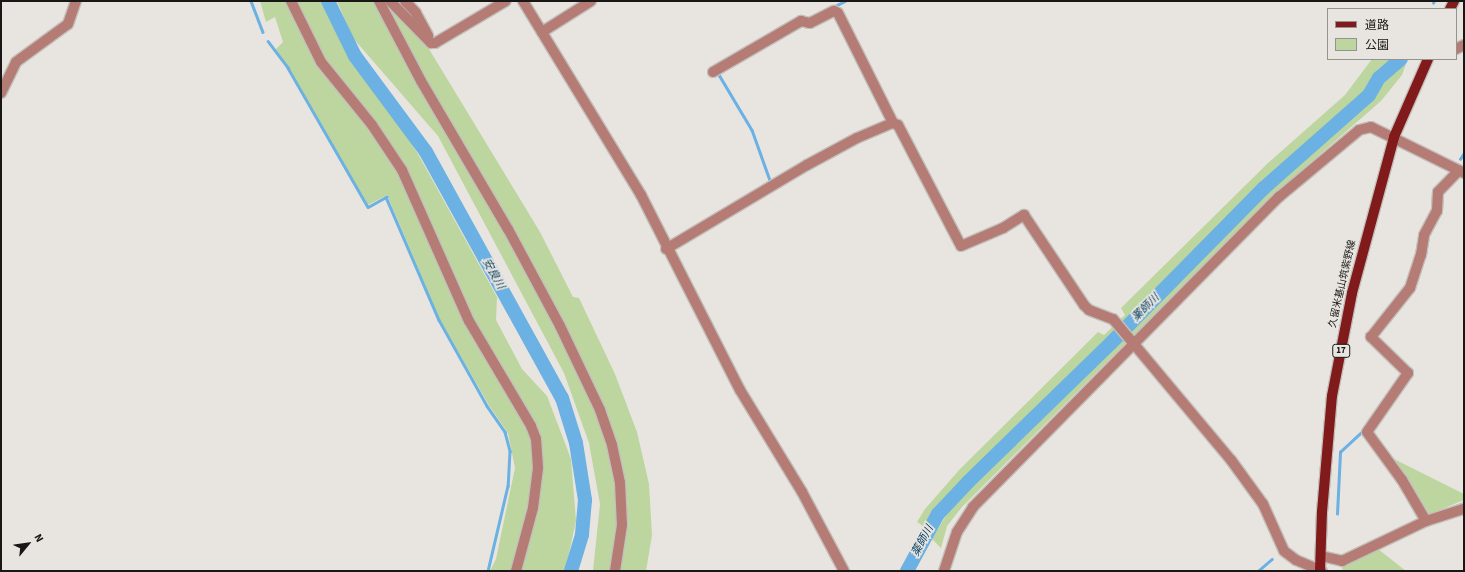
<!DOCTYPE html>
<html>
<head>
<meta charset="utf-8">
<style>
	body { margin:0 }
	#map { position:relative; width:1465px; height:572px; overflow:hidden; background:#e8e5e0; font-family:"Source Sans 3","Noto Sans JP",sans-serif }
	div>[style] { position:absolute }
	.green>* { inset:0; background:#bdd59e }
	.stream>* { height:2.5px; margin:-1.25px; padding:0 1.25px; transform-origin:1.25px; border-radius:1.25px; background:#6bb1e3 }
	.river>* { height:14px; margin:-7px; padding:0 7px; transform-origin:7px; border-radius:7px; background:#6bb1e3 }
	.roads { filter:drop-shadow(1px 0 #c3c0bb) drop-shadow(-1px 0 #c3c0bb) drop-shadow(0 1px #c3c0bb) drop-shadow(0 -1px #c3c0bb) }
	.minor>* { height:10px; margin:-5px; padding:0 5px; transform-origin:5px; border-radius:5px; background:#b57c76 }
	.major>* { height:10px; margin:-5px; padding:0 5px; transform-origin:5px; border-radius:5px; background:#801a1b }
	span { translate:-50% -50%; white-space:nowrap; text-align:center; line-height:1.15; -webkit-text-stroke:3.5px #e8e5e0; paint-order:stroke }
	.shield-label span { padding:1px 3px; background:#e8e5e0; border:1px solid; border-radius:3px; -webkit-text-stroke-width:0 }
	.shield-label { font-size:9px; color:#181715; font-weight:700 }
	.street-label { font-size:10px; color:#181715 }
	.water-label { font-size:11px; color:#0a4263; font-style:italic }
	.frame { position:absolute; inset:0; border:2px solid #181715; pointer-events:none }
	.legend { position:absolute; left:1327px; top:8px; width:130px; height:52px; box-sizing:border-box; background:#e8e5e0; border:1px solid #95938f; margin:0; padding:5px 7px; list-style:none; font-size:12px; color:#181715 }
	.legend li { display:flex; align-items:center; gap:8px; height:20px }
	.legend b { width:20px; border:1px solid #95938f }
	.north { position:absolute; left:8px; top:524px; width:40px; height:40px; -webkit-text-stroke:3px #e8e5e0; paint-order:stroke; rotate:61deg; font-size:11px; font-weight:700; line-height:16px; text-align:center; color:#181715 }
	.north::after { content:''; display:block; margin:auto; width:14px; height:18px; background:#181715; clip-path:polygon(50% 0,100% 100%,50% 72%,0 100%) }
</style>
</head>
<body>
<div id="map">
	<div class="green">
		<i style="clip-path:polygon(260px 1px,322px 1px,351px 61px,392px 113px,418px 154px,497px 297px,496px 320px,522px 369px,547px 396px,571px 459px,576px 521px,565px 571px,490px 571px,496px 559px,515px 468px,508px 433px,490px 407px,441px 322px,387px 195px,368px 205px,276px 49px,283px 42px,275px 17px,266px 22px)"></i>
		<i style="clip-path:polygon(337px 1px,402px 1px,420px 22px,429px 49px,540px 232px,573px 297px,579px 298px,615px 374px,637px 432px,649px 484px,652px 535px,646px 571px,593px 571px,600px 504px,589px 443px,564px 373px,438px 136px,353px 38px)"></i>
		<i style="clip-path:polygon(1372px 59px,1391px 59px,1379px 69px,1363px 92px,1276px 169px,944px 501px,923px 526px,917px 522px,925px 509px,960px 469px,1098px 332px,1104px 335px,1125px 315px,1121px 308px,1268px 163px,1345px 95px)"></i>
		<i style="clip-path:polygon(1406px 64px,1402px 75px,1381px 101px,1279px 190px,962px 507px,947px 526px,941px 548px,932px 539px,950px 509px,1279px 181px,1369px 102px,1393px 72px)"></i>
		<i style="clip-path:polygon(1388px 456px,1464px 494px,1464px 500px,1430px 514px,1424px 511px)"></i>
		<i style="clip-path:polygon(1378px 549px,1406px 571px,1343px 571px,1341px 566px)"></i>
	</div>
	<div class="stream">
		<i style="left:251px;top:1px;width:33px;rotate:69deg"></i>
		<i style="left:1433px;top:3px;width:2px;rotate:-63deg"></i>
		<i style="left:833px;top:7px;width:13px;rotate:-27deg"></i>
		<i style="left:268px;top:41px;width:34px;rotate:53deg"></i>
		<i style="left:288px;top:68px;width:160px;rotate:60.1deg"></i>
		<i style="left:368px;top:207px;width:21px;rotate:-29deg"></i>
		<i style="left:386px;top:197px;width:134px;rotate:66.7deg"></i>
		<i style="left:439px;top:320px;width:98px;rotate:60.8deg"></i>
		<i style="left:487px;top:406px;width:32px;rotate:55deg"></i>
		<i style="left:505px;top:432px;width:20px;rotate:75deg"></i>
		<i style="left:510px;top:451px;width:35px;rotate:93deg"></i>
		<i style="left:508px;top:486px;width:87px;rotate:103.2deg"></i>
		<i style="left:718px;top:73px;width:66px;rotate:59.2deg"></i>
		<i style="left:752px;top:130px;width:56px;rotate:70.3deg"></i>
		<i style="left:1460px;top:159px;width:7px;rotate:-56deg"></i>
		<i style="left:1444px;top:510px;width:21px;rotate:-19deg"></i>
		<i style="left:1337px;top:514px;width:62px;rotate:-87.2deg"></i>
		<i style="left:1340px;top:452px;width:33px;rotate:-43deg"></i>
		<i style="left:1258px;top:571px;width:18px;rotate:-41deg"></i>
	</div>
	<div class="river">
		<i style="left:328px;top:1px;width:61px;rotate:63.9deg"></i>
		<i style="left:355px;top:56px;width:119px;rotate:53.5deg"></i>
		<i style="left:426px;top:152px;width:281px;rotate:61.1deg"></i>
		<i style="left:562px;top:398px;width:47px;rotate:72.7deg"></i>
		<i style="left:576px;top:443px;width:58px;rotate:81deg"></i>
		<i style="left:585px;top:500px;width:35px;rotate:95deg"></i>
		<i style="left:582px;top:535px;width:38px;rotate:107deg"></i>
		<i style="left:907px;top:571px;width:65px;rotate:-61.5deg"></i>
		<i style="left:938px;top:514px;width:44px;rotate:-46.8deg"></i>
		<i style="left:968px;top:482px;width:199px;rotate:-44.2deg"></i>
		<i style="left:1111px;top:343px;width:218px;rotate:-45.4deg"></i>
		<i style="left:1264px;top:188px;width:140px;rotate:-41.5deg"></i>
		<i style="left:1369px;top:95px;width:20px;rotate:-60deg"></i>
		<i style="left:1379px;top:78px;width:29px;rotate:-41deg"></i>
	</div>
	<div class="roads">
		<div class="minor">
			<i style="left:291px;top:1px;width:68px;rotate:63.8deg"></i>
			<i style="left:321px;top:62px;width:81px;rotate:51deg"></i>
			<i style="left:372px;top:125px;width:54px;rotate:56.3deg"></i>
			<i style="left:402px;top:170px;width:165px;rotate:66.1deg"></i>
			<i style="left:469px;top:321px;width:122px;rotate:59.4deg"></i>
			<i style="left:531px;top:426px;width:14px;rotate:69deg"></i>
			<i style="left:536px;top:439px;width:29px;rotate:86deg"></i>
			<i style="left:538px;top:468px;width:40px;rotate:97.1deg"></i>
			<i style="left:533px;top:508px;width:65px;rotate:105.1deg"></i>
			<i style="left:379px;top:1px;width:90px;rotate:62.3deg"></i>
			<i style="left:421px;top:81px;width:172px;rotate:59.6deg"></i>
			<i style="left:508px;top:229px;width:110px;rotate:61.8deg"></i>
			<i style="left:560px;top:326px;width:93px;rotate:64.5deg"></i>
			<i style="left:600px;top:410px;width:37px;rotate:71deg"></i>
			<i style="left:612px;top:445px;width:39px;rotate:78deg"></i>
			<i style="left:620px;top:483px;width:42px;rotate:87.3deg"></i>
			<i style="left:622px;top:525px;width:47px;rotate:98.7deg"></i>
			<i style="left:390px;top:1px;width:59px;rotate:45.7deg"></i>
			<i style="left:431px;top:43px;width:4px"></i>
			<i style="left:435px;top:43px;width:82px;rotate:-30.6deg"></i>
			<i style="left:405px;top:1px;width:16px;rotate:47deg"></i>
			<i style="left:416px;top:13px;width:26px;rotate:62deg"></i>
			<i style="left:523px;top:1px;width:227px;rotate:58.7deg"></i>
			<i style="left:641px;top:195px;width:219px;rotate:63.1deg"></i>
			<i style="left:740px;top:390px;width:119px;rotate:58.7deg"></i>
			<i style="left:802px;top:492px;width:89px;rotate:62deg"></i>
			<i style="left:542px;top:32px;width:58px;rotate:-32.3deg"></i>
			<i style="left:1456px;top:49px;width:9px;rotate:-27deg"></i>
			<i style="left:713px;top:72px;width:102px;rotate:-30.1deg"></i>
			<i style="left:801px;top:21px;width:9px;rotate:13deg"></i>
			<i style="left:810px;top:23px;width:27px;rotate:-27deg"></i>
			<i style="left:834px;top:11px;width:4px;rotate:27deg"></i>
			<i style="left:838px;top:13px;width:123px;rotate:63.4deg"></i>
			<i style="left:1px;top:93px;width:34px;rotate:-64deg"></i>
			<i style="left:16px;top:62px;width:64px;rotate:-36.2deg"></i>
			<i style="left:68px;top:24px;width:24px;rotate:-71deg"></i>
			<i style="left:666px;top:249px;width:164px;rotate:-30.8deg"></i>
			<i style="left:807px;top:165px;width:57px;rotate:-28.4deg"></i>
			<i style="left:857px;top:138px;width:39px;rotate:-23deg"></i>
			<i style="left:893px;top:123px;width:5px;rotate:22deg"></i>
			<i style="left:898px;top:125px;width:136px;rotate:62.5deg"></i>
			<i style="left:961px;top:246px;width:46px;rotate:-23.2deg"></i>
			<i style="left:1003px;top:228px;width:25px;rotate:-32deg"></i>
			<i style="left:1024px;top:215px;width:108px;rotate:56.3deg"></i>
			<i style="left:1084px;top:305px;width:7px;rotate:45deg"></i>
			<i style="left:1089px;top:310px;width:26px;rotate:21deg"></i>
			<i style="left:1113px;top:319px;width:184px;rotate:50.1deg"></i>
			<i style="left:1231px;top:460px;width:54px;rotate:54deg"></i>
			<i style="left:1263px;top:504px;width:51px;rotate:65.9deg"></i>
			<i style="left:1284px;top:551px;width:15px;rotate:37deg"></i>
			<i style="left:1296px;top:560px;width:28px;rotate:23deg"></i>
			<i style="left:1426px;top:521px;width:48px;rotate:-120.3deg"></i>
			<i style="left:1402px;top:480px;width:59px;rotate:-126.1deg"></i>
			<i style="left:1367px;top:432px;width:72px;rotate:-55.2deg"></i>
			<i style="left:1408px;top:373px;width:52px;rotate:-135.8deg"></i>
			<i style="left:1371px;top:337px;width:63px;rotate:-51.5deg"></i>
			<i style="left:1410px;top:288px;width:35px;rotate:-72deg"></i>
			<i style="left:1421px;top:255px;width:20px;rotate:-81deg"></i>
			<i style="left:1424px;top:235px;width:27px;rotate:-62deg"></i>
			<i style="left:1437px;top:211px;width:19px;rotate:-87deg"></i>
			<i style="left:1438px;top:192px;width:30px;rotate:-46deg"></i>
			<i style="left:1321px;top:556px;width:22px;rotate:13deg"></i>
			<i style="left:1342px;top:561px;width:93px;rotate:-25.5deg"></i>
			<i style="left:1426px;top:521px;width:40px;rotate:-18deg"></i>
			<i style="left:944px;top:571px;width:41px;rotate:-71.6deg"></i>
			<i style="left:957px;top:532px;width:30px;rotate:-57deg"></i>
			<i style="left:973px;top:507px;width:436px;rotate:-45.4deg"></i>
			<i style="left:1279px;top:197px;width:104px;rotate:-39.9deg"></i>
			<i style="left:1359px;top:130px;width:12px;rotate:-14deg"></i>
			<i style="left:1371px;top:127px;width:104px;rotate:26.3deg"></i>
		</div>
		<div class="major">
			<i style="left:1450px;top:9px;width:9px;rotate:-63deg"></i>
			<i style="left:1320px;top:571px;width:59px;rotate:-88.1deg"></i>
			<i style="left:1322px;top:512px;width:116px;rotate:-85.1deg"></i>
			<i style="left:1332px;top:396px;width:105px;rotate:-79deg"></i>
			<i style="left:1352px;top:293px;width:162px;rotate:-74.9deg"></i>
			<i style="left:1394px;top:137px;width:85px;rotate:-66.4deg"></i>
		</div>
	</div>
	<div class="shield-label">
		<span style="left:1341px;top:351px">17</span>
	</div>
	<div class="street-label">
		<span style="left:1343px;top:284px;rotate:-77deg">久留米基山筑紫野線</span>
	</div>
	<div class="water-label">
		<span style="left:493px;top:274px;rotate:61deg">安良川</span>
		<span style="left:1146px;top:308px;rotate:-45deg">薬師川</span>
		<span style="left:923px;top:541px;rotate:-62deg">薬師川</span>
	</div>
	<div class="frame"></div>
	<ul class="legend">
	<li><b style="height:5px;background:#801a1b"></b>道路</li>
	<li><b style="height:11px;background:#bdd59e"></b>公園</li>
	</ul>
	<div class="north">N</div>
</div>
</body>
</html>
